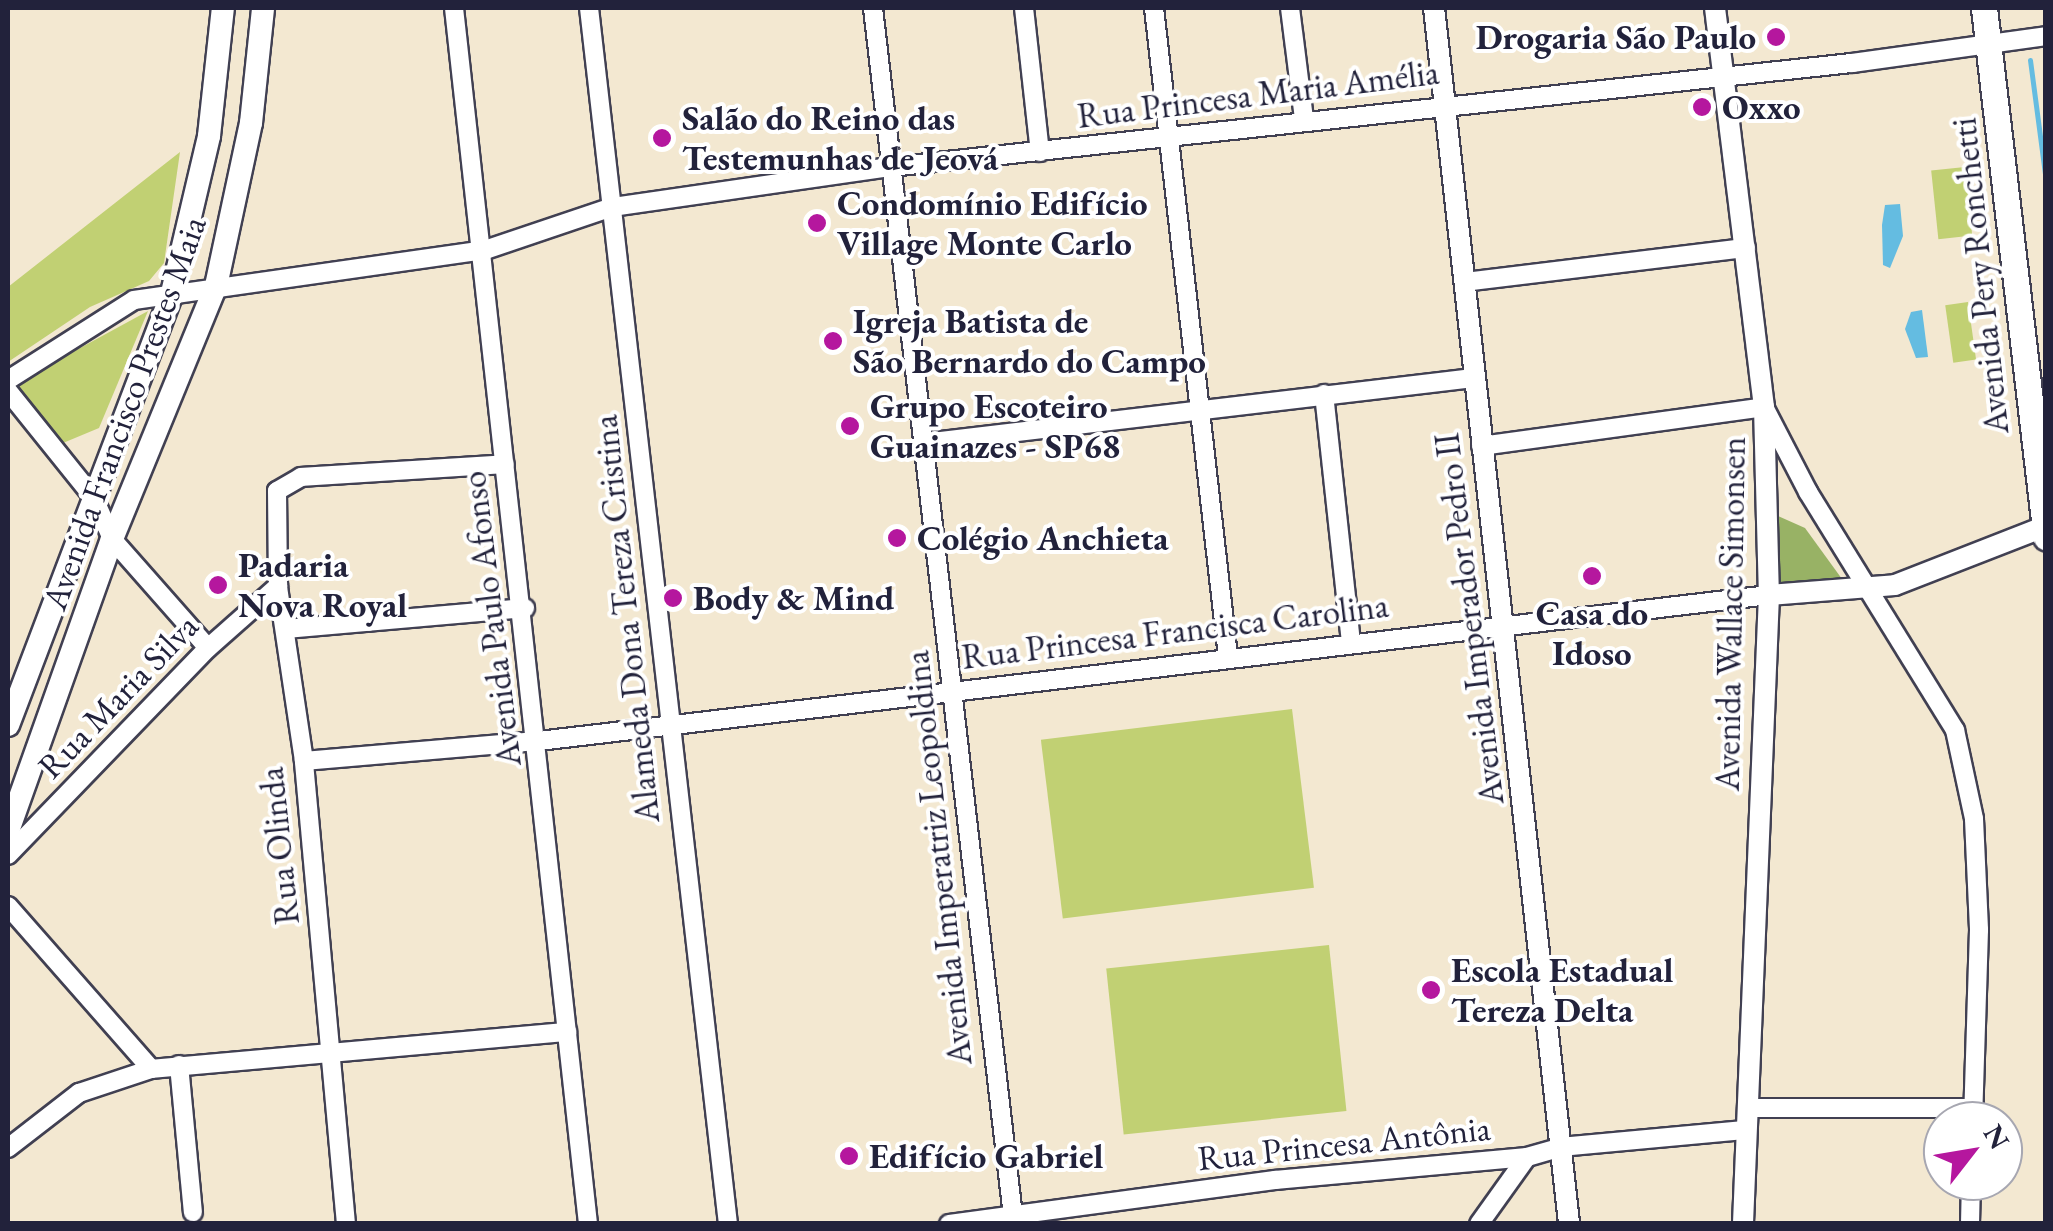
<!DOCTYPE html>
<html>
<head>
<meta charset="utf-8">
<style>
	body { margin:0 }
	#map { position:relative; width:2053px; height:1231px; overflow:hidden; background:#f3e8d1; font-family:"EB Garamond",serif }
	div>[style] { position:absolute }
	.green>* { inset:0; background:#c1d073; transform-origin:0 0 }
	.forest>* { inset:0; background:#98b265 }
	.water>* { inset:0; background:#64bce1 }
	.stream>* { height:5px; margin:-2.5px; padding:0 2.5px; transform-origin:2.5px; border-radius:2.5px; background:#64bce1 }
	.roads { filter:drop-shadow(2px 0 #414052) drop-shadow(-2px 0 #414052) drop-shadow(0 2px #414052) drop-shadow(0 -2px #414052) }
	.minor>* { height:18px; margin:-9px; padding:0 9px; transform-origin:9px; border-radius:9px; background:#fff }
	.tertiary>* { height:20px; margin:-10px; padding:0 10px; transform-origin:10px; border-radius:10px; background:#fff }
	.secondary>* { height:22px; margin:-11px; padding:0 11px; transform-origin:11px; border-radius:11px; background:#fff }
	.primary>* { height:25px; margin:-12.5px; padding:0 12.5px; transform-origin:12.5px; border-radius:12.5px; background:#fff }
	.dots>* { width:28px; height:28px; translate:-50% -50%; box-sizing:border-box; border:5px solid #fff; border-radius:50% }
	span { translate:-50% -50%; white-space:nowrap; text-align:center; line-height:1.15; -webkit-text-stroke:8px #fff; paint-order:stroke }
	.poi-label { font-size:35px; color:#22223b; font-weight:700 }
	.right { translate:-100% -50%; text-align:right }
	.left { translate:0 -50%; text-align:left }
	.street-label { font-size:35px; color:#22223b }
	.frame { position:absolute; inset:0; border:10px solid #22223b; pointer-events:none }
	.north { position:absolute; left:1923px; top:1101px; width:100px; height:100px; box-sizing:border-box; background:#fff; border:2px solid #a7a7b1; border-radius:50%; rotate:59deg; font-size:28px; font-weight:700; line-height:40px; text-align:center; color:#22223b }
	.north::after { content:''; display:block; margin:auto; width:35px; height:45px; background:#b5179e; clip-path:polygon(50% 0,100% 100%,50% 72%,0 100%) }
</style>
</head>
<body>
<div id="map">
	<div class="green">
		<i style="clip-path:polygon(180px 152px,164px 263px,149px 281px,90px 307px,8px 362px,8px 287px)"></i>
		<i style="left:1965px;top:167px;width:69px;height:34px;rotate:84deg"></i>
		<i style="left:1968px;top:302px;width:58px;height:23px;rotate:82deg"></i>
		<i style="clip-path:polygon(148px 311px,99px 428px,63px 443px,14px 384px)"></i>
		<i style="left:1292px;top:709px;width:180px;height:253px;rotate:83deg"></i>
		<i style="left:1329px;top:945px;width:167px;height:224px;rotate:84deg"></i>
	</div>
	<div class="forest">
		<i style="clip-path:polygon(1778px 516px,1805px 528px,1842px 579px,1780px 584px)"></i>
	</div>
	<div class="water">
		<i style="clip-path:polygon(1900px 204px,1903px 236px,1890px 268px,1883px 265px,1882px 225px,1885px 205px)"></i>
		<i style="clip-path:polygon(1922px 310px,1928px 357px,1916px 358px,1905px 329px,1911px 312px)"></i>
	</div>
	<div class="stream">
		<i style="left:2030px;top:60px;width:122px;rotate:82.5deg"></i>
	</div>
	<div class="roads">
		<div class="minor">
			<i style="left:454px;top:8px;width:1223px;rotate:83.71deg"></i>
			<i style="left:589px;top:8px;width:1224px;rotate:83.48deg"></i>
			<i style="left:873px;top:8px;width:1224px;rotate:83.39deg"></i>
			<i style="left:1024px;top:8px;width:145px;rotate:83.7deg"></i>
			<i style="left:1154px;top:8px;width:652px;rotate:83.49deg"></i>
			<i style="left:1290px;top:8px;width:112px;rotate:82.8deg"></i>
			<i style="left:1464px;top:282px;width:284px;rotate:-6.9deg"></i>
			<i style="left:8px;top:380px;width:149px;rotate:-32.4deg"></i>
			<i style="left:134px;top:300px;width:355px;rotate:-8.1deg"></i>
			<i style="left:485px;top:250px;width:134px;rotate:-18.7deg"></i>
			<i style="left:612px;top:207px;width:282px;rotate:-8.2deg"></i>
			<i style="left:891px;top:167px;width:967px;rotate:-6.18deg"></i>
			<i style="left:1852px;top:63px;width:196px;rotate:-7.9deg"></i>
			<i style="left:8px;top:391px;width:137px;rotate:51.2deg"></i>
			<i style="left:94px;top:498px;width:45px;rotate:66.3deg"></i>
			<i style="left:112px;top:539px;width:145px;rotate:48.6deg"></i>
			<i style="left:1324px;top:394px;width:249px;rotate:83.8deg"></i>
			<i style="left:924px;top:443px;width:553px;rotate:-6.75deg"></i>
			<i style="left:1481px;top:446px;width:286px;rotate:-7.8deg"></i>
			<i style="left:1764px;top:407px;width:96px;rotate:62.6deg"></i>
			<i style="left:1808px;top:492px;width:280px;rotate:58.3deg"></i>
			<i style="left:1955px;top:730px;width:91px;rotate:77.9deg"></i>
			<i style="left:1974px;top:819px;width:111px;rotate:87.4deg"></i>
			<i style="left:1979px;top:930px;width:191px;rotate:91.8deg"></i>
			<i style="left:286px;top:629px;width:240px;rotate:-5deg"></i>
			<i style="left:304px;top:761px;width:236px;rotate:-4.9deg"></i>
			<i style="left:539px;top:741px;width:1239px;rotate:-6.77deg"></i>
			<i style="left:8px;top:855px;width:288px;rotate:-46deg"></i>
			<i style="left:208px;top:648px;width:94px;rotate:-41.5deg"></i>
			<i style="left:8px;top:906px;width:217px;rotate:48.7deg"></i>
			<i style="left:179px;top:1065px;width:148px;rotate:84.6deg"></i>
			<i style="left:1747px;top:1108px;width:226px"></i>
			<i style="left:8px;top:1148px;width:90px;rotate:-37.8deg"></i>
			<i style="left:79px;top:1093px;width:76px;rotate:-18.4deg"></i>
			<i style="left:151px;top:1069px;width:418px;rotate:-5.1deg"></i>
			<i style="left:346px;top:1224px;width:465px;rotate:-95.2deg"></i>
			<i style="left:304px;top:761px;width:177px;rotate:-98.5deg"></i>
			<i style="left:278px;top:586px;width:95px;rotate:-90.6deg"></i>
			<i style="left:277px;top:491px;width:28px;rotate:-30deg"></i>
			<i style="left:301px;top:477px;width:204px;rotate:-3.6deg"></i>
			<i style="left:949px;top:1224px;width:329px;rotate:-7.7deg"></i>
			<i style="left:1275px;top:1180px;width:253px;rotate:-5.2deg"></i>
			<i style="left:1527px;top:1157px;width:35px;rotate:-16deg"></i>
			<i style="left:1561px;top:1147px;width:186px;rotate:-5.3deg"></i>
			<i style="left:1479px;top:1224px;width:82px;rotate:-54.4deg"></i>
			<i style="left:1970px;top:1224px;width:43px;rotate:-88.7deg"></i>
		</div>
		<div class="tertiary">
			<i style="left:1434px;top:8px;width:1223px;rotate:83.66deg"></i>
			<i style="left:1715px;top:8px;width:402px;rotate:83deg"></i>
			<i style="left:1764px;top:407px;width:188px;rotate:88.5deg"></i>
			<i style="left:1769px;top:595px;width:630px;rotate:92.37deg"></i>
			<i style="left:1769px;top:595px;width:126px;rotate:-4.5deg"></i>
			<i style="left:1895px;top:585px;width:162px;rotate:-21.3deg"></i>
		</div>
		<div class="secondary">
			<i style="left:8px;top:725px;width:462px;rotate:-69.2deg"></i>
			<i style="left:172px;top:293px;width:161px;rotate:-76.7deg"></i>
			<i style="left:209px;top:136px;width:129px;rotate:-83.8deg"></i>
			<i style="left:8px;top:831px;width:310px;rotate:-70.4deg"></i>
			<i style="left:112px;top:539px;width:274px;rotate:-67.7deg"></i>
			<i style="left:216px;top:286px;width:167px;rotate:-77.9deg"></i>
			<i style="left:251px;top:123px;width:116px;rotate:-84deg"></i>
		</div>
		<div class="primary">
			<i style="left:1984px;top:8px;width:533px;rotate:83.32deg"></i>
		</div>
	</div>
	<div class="dots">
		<i style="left:1776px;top:37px;background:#b5179e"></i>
		<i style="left:1702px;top:107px;background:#b5179e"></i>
		<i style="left:662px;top:138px;background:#b5179e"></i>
		<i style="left:817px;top:223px;background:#b5179e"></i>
		<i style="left:833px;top:341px;background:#b5179e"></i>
		<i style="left:850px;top:426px;background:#b5179e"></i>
		<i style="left:897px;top:538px;background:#b5179e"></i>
		<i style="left:1592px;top:576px;background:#b5179e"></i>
		<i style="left:218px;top:585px;background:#b5179e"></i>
		<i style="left:673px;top:598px;background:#b5179e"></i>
		<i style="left:1431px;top:990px;background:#b5179e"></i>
		<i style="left:849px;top:1156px;background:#b5179e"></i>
	</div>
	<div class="poi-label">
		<span class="right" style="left:1756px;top:37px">Drogaria São Paulo</span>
		<span class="left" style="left:1722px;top:107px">Oxxo</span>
		<span class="left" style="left:682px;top:138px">Salão do Reino das<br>Testemunhas de Jeová</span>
		<span class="left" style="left:837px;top:223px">Condomínio Edifício<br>Village Monte Carlo</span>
		<span class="left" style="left:853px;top:341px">Igreja Batista de<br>São Bernardo do Campo</span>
		<span class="left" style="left:870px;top:426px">Grupo Escoteiro<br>Guainazes - SP68</span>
		<span class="left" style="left:917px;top:538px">Colégio Anchieta</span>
		<span class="left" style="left:238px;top:585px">Padaria<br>Nova Royal</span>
		<span class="left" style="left:693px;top:598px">Body &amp; Mind</span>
		<span style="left:1592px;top:633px">Casa do<br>Idoso</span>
		<span class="left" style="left:1451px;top:990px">Escola Estadual<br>Tereza Delta</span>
		<span class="left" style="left:869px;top:1156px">Edifício Gabriel</span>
	</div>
	<div class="street-label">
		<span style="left:1258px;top:94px;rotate:-7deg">Rua Princesa Maria Amélia</span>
		<span style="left:1980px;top:276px;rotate:-96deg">Avenida Pery Ronchetti</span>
		<span style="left:124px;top:413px;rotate:-70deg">Avenida Francisco Prestes Maia</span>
		<span style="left:1730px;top:614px;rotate:-89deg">Avenida Wallace Simonsen</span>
		<span style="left:491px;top:619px;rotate:-97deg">Avenida Paulo Afonso</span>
		<span style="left:626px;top:619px;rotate:-96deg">Alameda Dona Tereza Cristina</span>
		<span style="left:1469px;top:619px;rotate:-97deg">Avenida Imperador Pedro II</span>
		<span style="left:1175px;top:631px;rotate:-7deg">Rua Princesa Francisca Carolina</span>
		<span style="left:118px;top:696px;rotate:-46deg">Rua Maria Silva</span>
		<span style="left:279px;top:846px;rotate:-96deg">Rua Olinda</span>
		<span style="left:938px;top:858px;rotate:-96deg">Avenida Imperatriz Leopoldina</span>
		<span style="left:1344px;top:1143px;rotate:-6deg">Rua Princesa Antônia</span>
	</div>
	<div class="frame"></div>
	<div class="north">N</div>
</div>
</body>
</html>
